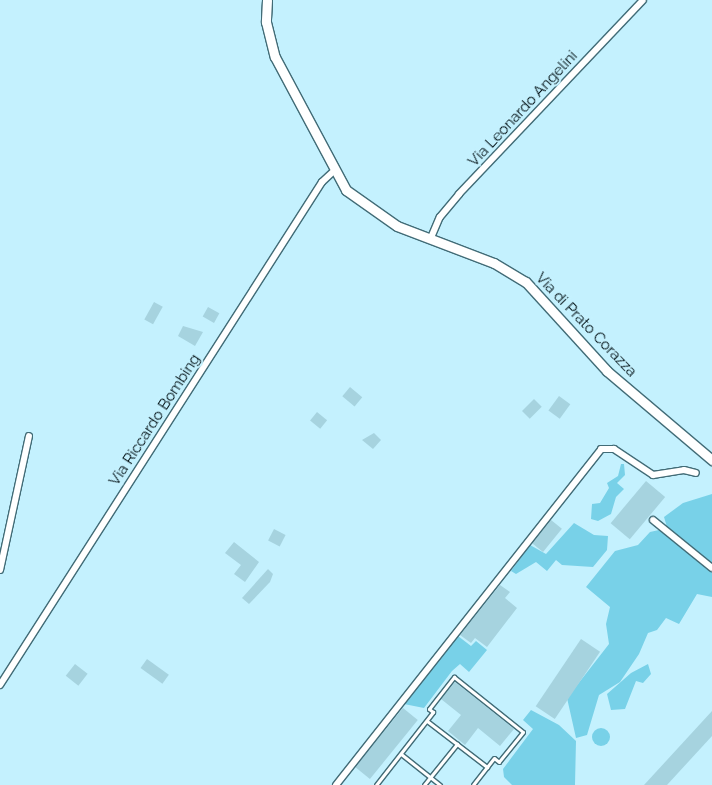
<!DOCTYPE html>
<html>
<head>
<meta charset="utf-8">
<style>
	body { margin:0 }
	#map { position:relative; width:712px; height:785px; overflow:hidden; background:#c4f1fe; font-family:Raleway,sans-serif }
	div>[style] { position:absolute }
	.green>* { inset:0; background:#78d1e8 }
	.round { border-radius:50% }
	.building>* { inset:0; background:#a6d3df; transform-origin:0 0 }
	.roads { filter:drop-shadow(1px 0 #426c77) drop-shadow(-1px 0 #426c77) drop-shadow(0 1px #426c77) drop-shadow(0 -1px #426c77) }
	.lane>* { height:3px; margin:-1.5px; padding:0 1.5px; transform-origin:1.5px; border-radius:1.5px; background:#fff }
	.street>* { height:6px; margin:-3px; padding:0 3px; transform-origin:3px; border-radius:3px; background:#fff }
	.secondary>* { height:9px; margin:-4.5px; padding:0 4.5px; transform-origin:4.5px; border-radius:4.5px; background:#fff }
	span { translate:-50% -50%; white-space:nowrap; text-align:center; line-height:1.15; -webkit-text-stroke:4.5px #c4f1fe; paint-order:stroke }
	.street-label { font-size:15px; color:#021014 }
</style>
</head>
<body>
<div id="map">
	<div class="green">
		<i style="clip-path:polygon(621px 464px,624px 464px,625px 475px,617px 483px,624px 489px,616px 497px,611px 514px,598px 521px,591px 519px,592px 504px,600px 503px,609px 488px,607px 483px,618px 476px)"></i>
		<i style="clip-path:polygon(712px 494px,712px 564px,667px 527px,664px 517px,683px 503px)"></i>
		<i style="clip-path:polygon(574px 523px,594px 535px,608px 536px,607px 550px,593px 567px,562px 565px,556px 560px,547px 571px,536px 562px,516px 574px,511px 571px,530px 545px,546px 554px)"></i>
		<i style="clip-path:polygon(659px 530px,712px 572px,712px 597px,697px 594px,679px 624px,666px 618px,657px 630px,648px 633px,639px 654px,620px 682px,599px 695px,587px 735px,576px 738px,567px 698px,609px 644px,606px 624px,610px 607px,586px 587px,615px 551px,638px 545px,650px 532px)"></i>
		<i style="clip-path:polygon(458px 636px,471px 646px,476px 641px,487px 650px,469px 672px,460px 664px,452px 671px,424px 708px,404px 704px)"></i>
		<i style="clip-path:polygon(648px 664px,651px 674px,643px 683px,636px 681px,625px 709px,611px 710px,607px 694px,631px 673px)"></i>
		<i style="clip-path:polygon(531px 710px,559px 725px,576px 741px,575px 785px,512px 785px,504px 777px,503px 769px,533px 729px,523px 720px)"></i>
		<i class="round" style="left:592px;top:728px;width:18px;height:18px"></i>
	</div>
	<div class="building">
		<i style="left:154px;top:302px;width:10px;height:20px;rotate:29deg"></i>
		<i style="left:208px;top:307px;width:13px;height:11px;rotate:29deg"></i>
		<i style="clip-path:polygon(183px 326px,203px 332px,195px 346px,178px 336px)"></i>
		<i style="left:350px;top:387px;width:16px;height:12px;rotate:40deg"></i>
		<i style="left:559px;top:396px;width:14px;height:18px;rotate:36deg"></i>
		<i style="left:534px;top:399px;width:11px;height:17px;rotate:45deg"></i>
		<i style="left:317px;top:412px;width:13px;height:11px;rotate:39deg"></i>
		<i style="clip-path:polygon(374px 433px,381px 440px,373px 449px,362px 440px)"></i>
		<i style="left:646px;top:481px;width:25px;height:55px;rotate:40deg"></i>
		<i style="left:551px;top:520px;width:14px;height:30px;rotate:39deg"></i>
		<i style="left:274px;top:529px;width:13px;height:13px;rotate:27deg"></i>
		<i style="clip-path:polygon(234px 542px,259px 562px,245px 582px,234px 574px,241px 565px,225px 553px)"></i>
		<i style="clip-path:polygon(268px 569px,273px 574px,270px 582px,249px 604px,242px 598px)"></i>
		<i style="clip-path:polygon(500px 585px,510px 592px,505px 598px,517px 608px,487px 647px,475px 638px,471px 643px,460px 635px)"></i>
		<i style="left:581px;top:639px;width:23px;height:81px;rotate:34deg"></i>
		<i style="left:147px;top:659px;width:27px;height:11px;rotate:36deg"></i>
		<i style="left:75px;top:664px;width:16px;height:15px;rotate:38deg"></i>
		<i style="clip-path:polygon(455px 682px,514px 729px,500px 746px,478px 728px,465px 745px,448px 731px,461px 715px,441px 699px)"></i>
		<i style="left:403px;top:708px;width:19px;height:76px;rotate:39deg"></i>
		<i style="clip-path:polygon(712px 711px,712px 736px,667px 785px,644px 785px)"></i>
	</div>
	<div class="roads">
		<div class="lane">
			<i style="left:427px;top:721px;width:76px;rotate:37.5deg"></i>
			<i style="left:401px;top:754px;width:50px;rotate:38.5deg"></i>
			<i style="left:376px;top:785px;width:93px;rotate:-52deg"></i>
			<i style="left:433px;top:712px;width:5px;rotate:-143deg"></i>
			<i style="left:429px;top:709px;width:41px;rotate:-52deg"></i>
			<i style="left:454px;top:677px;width:88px;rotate:38.6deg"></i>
			<i style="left:523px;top:732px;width:38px;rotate:129deg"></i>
			<i style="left:499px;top:762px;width:6px;rotate:-141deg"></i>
			<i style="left:494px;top:758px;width:34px;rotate:128deg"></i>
			<i style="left:424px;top:785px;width:53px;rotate:-51.2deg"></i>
		</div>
		<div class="street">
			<i style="left:430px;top:240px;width:25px;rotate:-67deg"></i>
			<i style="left:440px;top:217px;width:30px;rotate:-50deg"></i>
			<i style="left:459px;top:194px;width:267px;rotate:-46.5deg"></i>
			<i style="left:653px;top:520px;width:76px;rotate:39.1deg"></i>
			<i style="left:0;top:570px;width:137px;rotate:-77.8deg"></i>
			<i style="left:0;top:685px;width:597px;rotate:-57.37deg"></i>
			<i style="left:322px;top:182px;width:16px;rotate:-43deg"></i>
			<i style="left:336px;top:785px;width:428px;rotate:-51.7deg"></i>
			<i style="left:601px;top:449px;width:13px"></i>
			<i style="left:614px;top:449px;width:47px;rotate:33.7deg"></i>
			<i style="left:653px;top:475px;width:31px;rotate:-9deg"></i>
			<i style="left:684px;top:470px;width:12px;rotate:14deg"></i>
		</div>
		<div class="secondary">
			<i style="left:267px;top:0;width:22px;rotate:93deg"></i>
			<i style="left:266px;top:22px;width:36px;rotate:76deg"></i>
			<i style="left:275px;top:57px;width:151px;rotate:61.9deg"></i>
			<i style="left:346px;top:190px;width:62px;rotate:35.2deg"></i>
			<i style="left:397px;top:226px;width:104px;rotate:20.9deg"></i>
			<i style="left:494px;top:263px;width:37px;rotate:31deg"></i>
			<i style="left:526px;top:282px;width:120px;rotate:47.7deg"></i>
			<i style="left:607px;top:371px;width:138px;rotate:40.3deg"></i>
		</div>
	</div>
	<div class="street-label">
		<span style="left:523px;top:109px;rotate:-47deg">Via Leonardo Angelini</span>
		<span style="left:586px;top:325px;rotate:46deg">Via di Prato Corazza</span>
		<span style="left:155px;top:420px;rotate:-57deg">Via Riccardo Bombing</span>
	</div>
</div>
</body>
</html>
